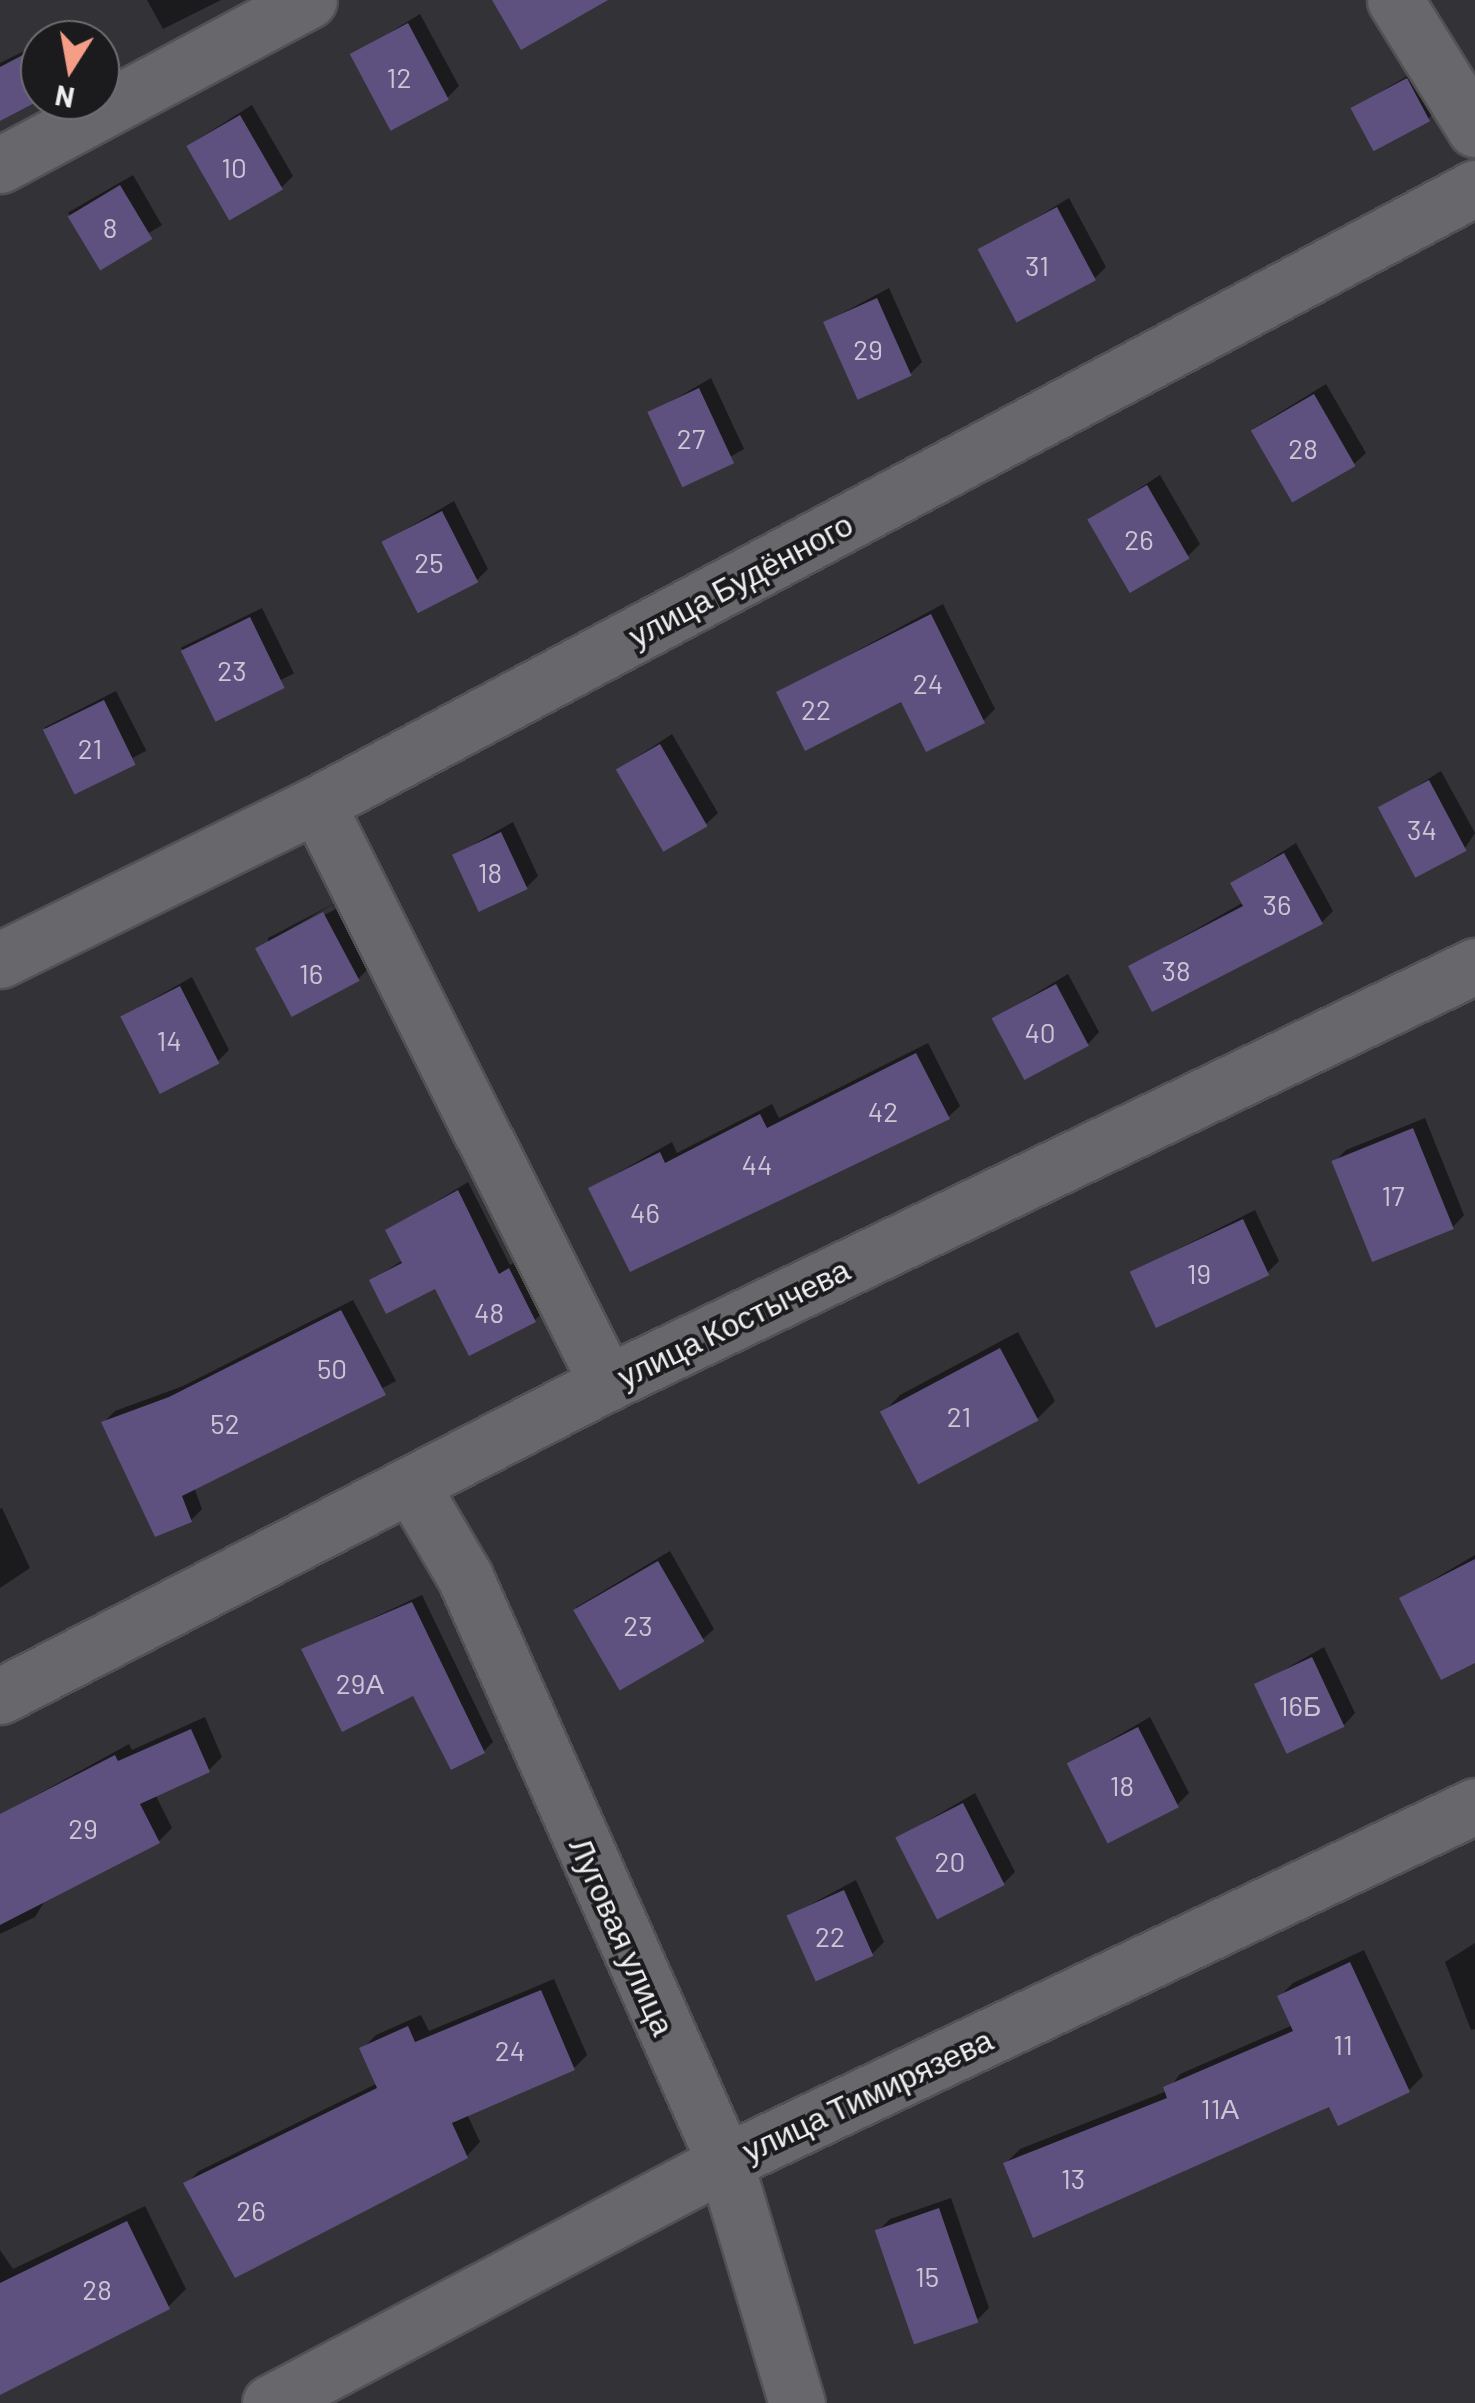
<!DOCTYPE html>
<html>
<head>
<meta charset="utf-8">
<style>
	body { margin:0 }
	#map { position:relative; width:1475px; height:2403px; overflow:hidden; background:#333236; font-family:Barlow,sans-serif }
	div>[style] { position:absolute }
	.shadow>* { inset:0; background:#0007; transform-origin:0 0 }
	.building>* { inset:0; background:#5e517f; transform-origin:0 0 }
	.roads { filter:drop-shadow(2px 0 #525154) drop-shadow(-2px 0 #525154) drop-shadow(0 2px #525154) drop-shadow(0 -2px #525154) }
	.minor>* { height:55px; margin:-27.5px; padding:0 27.5px; transform-origin:27.5px; border-radius:27.5px; background:#68676b }
	span { translate:-50% -50%; white-space:nowrap; text-align:center; line-height:1.15; -webkit-text-stroke:8px #1b1a1c; paint-order:stroke }
	.number-label { font-size:28px; color:#cac6d4 }
	.number-label span { -webkit-text-stroke-width:0 }
	.street-label { font-size:32px; color:#eeedf0 }
	.north { position:absolute; left:20px; top:20px; width:100px; height:100px; box-sizing:border-box; background:#1b1a1c; border:2px solid #6f6e71; border-radius:50%; rotate:191deg; font-size:28px; font-weight:700; line-height:40px; text-align:center; color:#eeedf0 }
	.north::after { content:''; display:block; margin:auto; width:35px; height:45px; background:#f49e88; clip-path:polygon(50% 0,100% 100%,50% 72%,0 100%) }
</style>
</head>
<body>
<div id="map">
	<div class="shadow">
		<i style="clip-path:polygon(147px 0,221px 0,163px 29px)"></i>
		<i style="clip-path:polygon(420px 14px,459px 86px,447px 98px,353px 55px)"></i>
		<i style="clip-path:polygon(59px 33px,63px 40px,45px 40px)"></i>
		<i style="clip-path:polygon(40px 43px,40px 97px,0 104px,0 63px)"></i>
		<i style="clip-path:polygon(1419px 69px,1440px 107px,1428px 119px,1353px 108px)"></i>
		<i style="clip-path:polygon(252px 105px,293px 176px,281px 188px,189px 145px)"></i>
		<i style="left:133px;top:175px;width:58px;height:75px;rotate:60deg"></i>
		<i style="clip-path:polygon(1069px 198px,1106px 267px,1095px 278px,981px 251px)"></i>
		<i style="clip-path:polygon(889px 288px,922px 362px,910px 374px,826px 322px)"></i>
		<i style="clip-path:polygon(711px 378px,744px 449px,684px 483px,651px 413px)"></i>
		<i style="clip-path:polygon(1326px 384px,1366px 453px,1354px 464px,1253px 429px)"></i>
		<i style="clip-path:polygon(1160px 475px,1200px 544px,1188px 556px,1091px 520px)"></i>
		<i style="clip-path:polygon(454px 501px,488px 569px,476px 581px,384px 542px)"></i>
		<i style="clip-path:polygon(943px 604px,995px 709px,983px 721px,902px 699px,779px 693px)"></i>
		<i style="left:262px;top:608px;width:73px;height:90px;rotate:64deg"></i>
		<i style="left:116px;top:691px;width:67px;height:80px;rotate:63deg"></i>
		<i style="clip-path:polygon(672px 734px,718px 813px,706px 824px,619px 769px)"></i>
		<i style="clip-path:polygon(1441px 771px,1475px 833px,1465px 848px,1381px 809px)"></i>
		<i style="clip-path:polygon(513px 822px,538px 876px,527px 887px,455px 855px)"></i>
		<i style="clip-path:polygon(1296px 843px,1333px 911px,1322px 922px,1131px 966px,1244px 902px,1233px 883px)"></i>
		<i style="clip-path:polygon(evenodd,335px 903px,369px 968px,358px 979px,258px 948px,335px 903px,333px 904px,336px 909px,268px 944px,268px 938px,333px 904px)"></i>
		<i style="clip-path:polygon(1068px 974px,1099px 1032px,1088px 1044px,994px 1019px)"></i>
		<i style="clip-path:polygon(192px 977px,229px 1050px,217px 1062px,123px 1016px)"></i>
		<i style="clip-path:polygon(928px 1043px,960px 1106px,948px 1117px,591px 1188px,672px 1142px,677px 1153px,772px 1104px,779px 1118px)"></i>
		<i style="clip-path:polygon(1425px 1118px,1464px 1215px,1453px 1227px,1334px 1162px,1346px 1150px)"></i>
		<i style="clip-path:polygon(468px 1182px,510px 1265px,520px 1260px,545px 1310px,535px 1320px,436px 1286px,372px 1280px,403px 1260px,388px 1231px)"></i>
		<i style="clip-path:polygon(1255px 1210px,1279px 1261px,1267px 1273px,1133px 1272px)"></i>
		<i style="clip-path:polygon(353px 1300px,396px 1381px,194px 1487px,202px 1509px,191px 1520px,104px 1422px,115px 1411px,183px 1386px)"></i>
		<i style="clip-path:polygon(1018px 1332px,1055px 1401px,1038px 1418px,883px 1413px,900px 1395px)"></i>
		<i style="clip-path:polygon(2px 1508px,30px 1568px,0 1588px,0 1509px)"></i>
		<i style="clip-path:polygon(670px 1551px,714px 1629px,702px 1640px,575px 1608px)"></i>
		<i style="clip-path:polygon(1475px 1555px,1475px 1660px,1402px 1598px)"></i>
		<i style="clip-path:polygon(422px 1595px,493px 1742px,484px 1751px,414px 1693px,304px 1650px)"></i>
		<i style="clip-path:polygon(1324px 1647px,1355px 1713px,1344px 1725px,1257px 1685px)"></i>
		<i style="clip-path:polygon(205px 1717px,222px 1757px,209px 1770px,155px 1794px,172px 1828px,159px 1841px,46px 1899px,35px 1917px,0 1934px,0 1815px,129px 1744px,132px 1750px)"></i>
		<i style="clip-path:polygon(1150px 1717px,1189px 1793px,1177px 1805px,1069px 1764px)"></i>
		<i style="clip-path:polygon(975px 1793px,1015px 1872px,1004px 1883px,898px 1838px)"></i>
		<i style="clip-path:polygon(856px 1880px,884px 1942px,872px 1954px,789px 1916px)"></i>
		<i style="clip-path:polygon(1475px 1943px,1475px 2029px,1471px 2030px,1445px 1962px)"></i>
		<i style="clip-path:polygon(1364px 1950px,1423px 2076px,1409px 2090px,1006px 2163px,1020px 2149px,1167px 2091px,1180px 2074px,1293px 2025px,1280px 1996px,1293px 1983px)"></i>
		<i style="clip-path:polygon(554px 1979px,587px 2055px,574px 2068px,467px 2114px,480px 2142px,467px 2156px,186px 2184px,199px 2171px,378px 2083px,362px 2049px,376px 2035px,421px 2015px,429px 2031px)"></i>
		<i style="clip-path:polygon(951px 2198px,989px 2308px,978px 2319px,878px 2231px,890px 2219px)"></i>
		<i style="clip-path:polygon(145px 2206px,186px 2289px,168px 2307px,0 2392px,0 2250px,13px 2269px)"></i>
	</div>
	<div class="building">
		<i style="clip-path:polygon(492px 0,608px 0,521px 50px)"></i>
		<i style="left:408px;top:23px;width:87px;height:66px;rotate:62deg"></i>
		<i style="clip-path:polygon(40px 46px,40px 100px,0 121px,0 67px)"></i>
		<i style="left:1407px;top:78px;width:49px;height:64px;rotate:62deg"></i>
		<i style="left:240px;top:115px;width:86px;height:62px;rotate:60deg"></i>
		<i style="left:120px;top:185px;width:63px;height:61px;rotate:59deg"></i>
		<i style="left:1057px;top:207px;width:83px;height:90px;rotate:62deg"></i>
		<i style="left:877px;top:298px;width:85px;height:59px;rotate:66deg"></i>
		<i style="left:699px;top:388px;width:83px;height:57px;rotate:65deg"></i>
		<i style="left:1314px;top:394px;width:83px;height:73px;rotate:60deg"></i>
		<i style="left:1147px;top:485px;width:85px;height:69px;rotate:60deg"></i>
		<i style="left:442px;top:511px;width:80px;height:68px;rotate:63deg"></i>
		<i style="clip-path:polygon(931px 614px,985px 723px,926px 752px,901px 702px,805px 751px,776px 692px)"></i>
		<i style="left:250px;top:617px;width:79px;height:77px;rotate:64deg"></i>
		<i style="left:104px;top:700px;width:72px;height:68px;rotate:64deg"></i>
		<i style="left:660px;top:744px;width:95px;height:51px;rotate:60deg"></i>
		<i style="left:1429px;top:780px;width:80px;height:58px;rotate:62deg"></i>
		<i style="left:501px;top:832px;width:63px;height:54px;rotate:65deg"></i>
		<i style="clip-path:polygon(1284px 853px,1323px 924px,1152px 1012px,1128px 966px,1243px 906px,1230px 883px)"></i>
		<i style="left:323px;top:912px;width:78px;height:77px;rotate:62deg"></i>
		<i style="left:1056px;top:984px;width:70px;height:73px;rotate:62deg"></i>
		<i style="left:180px;top:986px;width:87px;height:67px;rotate:63deg"></i>
		<i style="clip-path:polygon(916px 1053px,950px 1119px,630px 1272px,588px 1188px,660px 1152px,665px 1163px,760px 1114px,767px 1128px)"></i>
		<i style="left:1413px;top:1128px;width:109px;height:88px;rotate:68deg"></i>
		<i style="clip-path:polygon(458px 1190px,499px 1274px,509px 1268px,536px 1322px,469px 1356px,435px 1289px,386px 1314px,369px 1280px,402px 1263px,385px 1230px)"></i>
		<i style="left:1243px;top:1219px;width:62px;height:125px;rotate:65deg"></i>
		<i style="clip-path:polygon(341px 1310px,386px 1395px,182px 1496px,192px 1522px,155px 1537px,101px 1422px,169px 1397px)"></i>
		<i style="left:1000px;top:1348px;width:82px;height:136px;rotate:62deg"></i>
		<i style="clip-path:polygon(1475px 1559px,1475px 1663px,1441px 1680px,1399px 1598px)"></i>
		<i style="left:658px;top:1561px;width:93px;height:98px;rotate:60deg"></i>
		<i style="clip-path:polygon(412px 1602px,485px 1753px,451px 1770px,413px 1696px,342px 1732px,301px 1649px)"></i>
		<i style="left:1312px;top:1657px;width:77px;height:64px;rotate:65deg"></i>
		<i style="left:1138px;top:1727px;width:90px;height:80px;rotate:63deg"></i>
		<i style="clip-path:polygon(191px 1729px,210px 1772px,140px 1804px,160px 1843px,0 1925px,0 1814px,115px 1755px,118px 1761px)"></i>
		<i style="left:963px;top:1803px;width:92px;height:76px;rotate:63deg"></i>
		<i style="left:844px;top:1890px;width:72px;height:63px;rotate:66deg"></i>
		<i style="clip-path:polygon(1350px 1962px,1410px 2092px,1338px 2126px,1329px 2107px,1033px 2238px,1003px 2163px,1167px 2098px,1163px 2087px,1293px 2031px,1277px 1996px)"></i>
		<i style="clip-path:polygon(541px 1990px,575px 2070px,452px 2123px,468px 2158px,235px 2278px,183px 2183px,377px 2088px,359px 2048px,408px 2026px,415px 2042px)"></i>
		<i style="left:939px;top:2208px;width:121px;height:68px;rotate:71deg"></i>
		<i style="clip-path:polygon(127px 2221px,170px 2309px,0 2395px,0 2283px)"></i>
	</div>
	<div class="roads">
		<div class="minor">
			<i style="left:1395px;top:0;width:152px;rotate:58.2deg"></i>
			<i style="left:0;top:165px;width:350px;rotate:-28.1deg"></i>
			<i style="left:317px;top:804px;width:648px;rotate:63.4deg"></i>
			<i style="left:0;top:960px;width:353px;rotate:-26.2deg"></i>
			<i style="left:317px;top:804px;width:1312px;rotate:-28.01deg"></i>
			<i style="left:411px;top:1485px;width:107px;rotate:59.6deg"></i>
			<i style="left:465px;top:1577px;width:640px;rotate:66.04deg"></i>
			<i style="left:725px;top:2162px;width:252px;rotate:73.4deg"></i>
			<i style="left:0;top:1696px;width:683px;rotate:-27.28deg"></i>
			<i style="left:607px;top:1383px;width:963px;rotate:-25.66deg"></i>
			<i style="left:270px;top:2403px;width:515px;rotate:-27.91deg"></i>
			<i style="left:725px;top:2162px;width:830px;rotate:-25.39deg"></i>
		</div>
	</div>
	<div class="number-label">
		<span style="left:399px;top:77px">12</span>
		<span style="left:234px;top:167px">10</span>
		<span style="left:110px;top:227px">8</span>
		<span style="left:1037px;top:265px">31</span>
		<span style="left:868px;top:349px">29</span>
		<span style="left:691px;top:438px">27</span>
		<span style="left:1303px;top:448px">28</span>
		<span style="left:1139px;top:539px">26</span>
		<span style="left:429px;top:562px">25</span>
		<span style="left:232px;top:670px">23</span>
		<span style="left:928px;top:683px">24</span>
		<span style="left:816px;top:709px">22</span>
		<span style="left:90px;top:748px">21</span>
		<span style="left:1422px;top:829px">34</span>
		<span style="left:490px;top:872px">18</span>
		<span style="left:1277px;top:904px">36</span>
		<span style="left:1176px;top:970px">38</span>
		<span style="left:311px;top:973px">16</span>
		<span style="left:1040px;top:1032px">40</span>
		<span style="left:169px;top:1040px">14</span>
		<span style="left:883px;top:1111px">42</span>
		<span style="left:757px;top:1164px">44</span>
		<span style="left:1393px;top:1195px">17</span>
		<span style="left:645px;top:1212px">46</span>
		<span style="left:1199px;top:1273px">19</span>
		<span style="left:489px;top:1312px">48</span>
		<span style="left:332px;top:1368px">50</span>
		<span style="left:959px;top:1416px">21</span>
		<span style="left:225px;top:1423px">52</span>
		<span style="left:638px;top:1625px">23</span>
		<span style="left:360px;top:1683px">29А</span>
		<span style="left:1300px;top:1705px">16Б</span>
		<span style="left:1122px;top:1785px">18</span>
		<span style="left:83px;top:1828px">29</span>
		<span style="left:950px;top:1861px">20</span>
		<span style="left:830px;top:1936px">22</span>
		<span style="left:1343px;top:2044px">11</span>
		<span style="left:510px;top:2050px">24</span>
		<span style="left:1220px;top:2108px">11А</span>
		<span style="left:1073px;top:2178px">13</span>
		<span style="left:251px;top:2210px">26</span>
		<span style="left:927px;top:2276px">15</span>
		<span style="left:97px;top:2289px">28</span>
	</div>
	<div class="street-label">
		<span style="left:740px;top:579px;rotate:-28deg">улица Будённого</span>
		<span style="left:733px;top:1322px;rotate:-26deg">улица Костычева</span>
		<span style="left:623px;top:1936px;rotate:66deg">Луговая улица</span>
		<span style="left:867px;top:2094px;rotate:-25deg">улица Тимирязева</span>
	</div>
	<div class="north">N</div>
</div>
</body>
</html>
